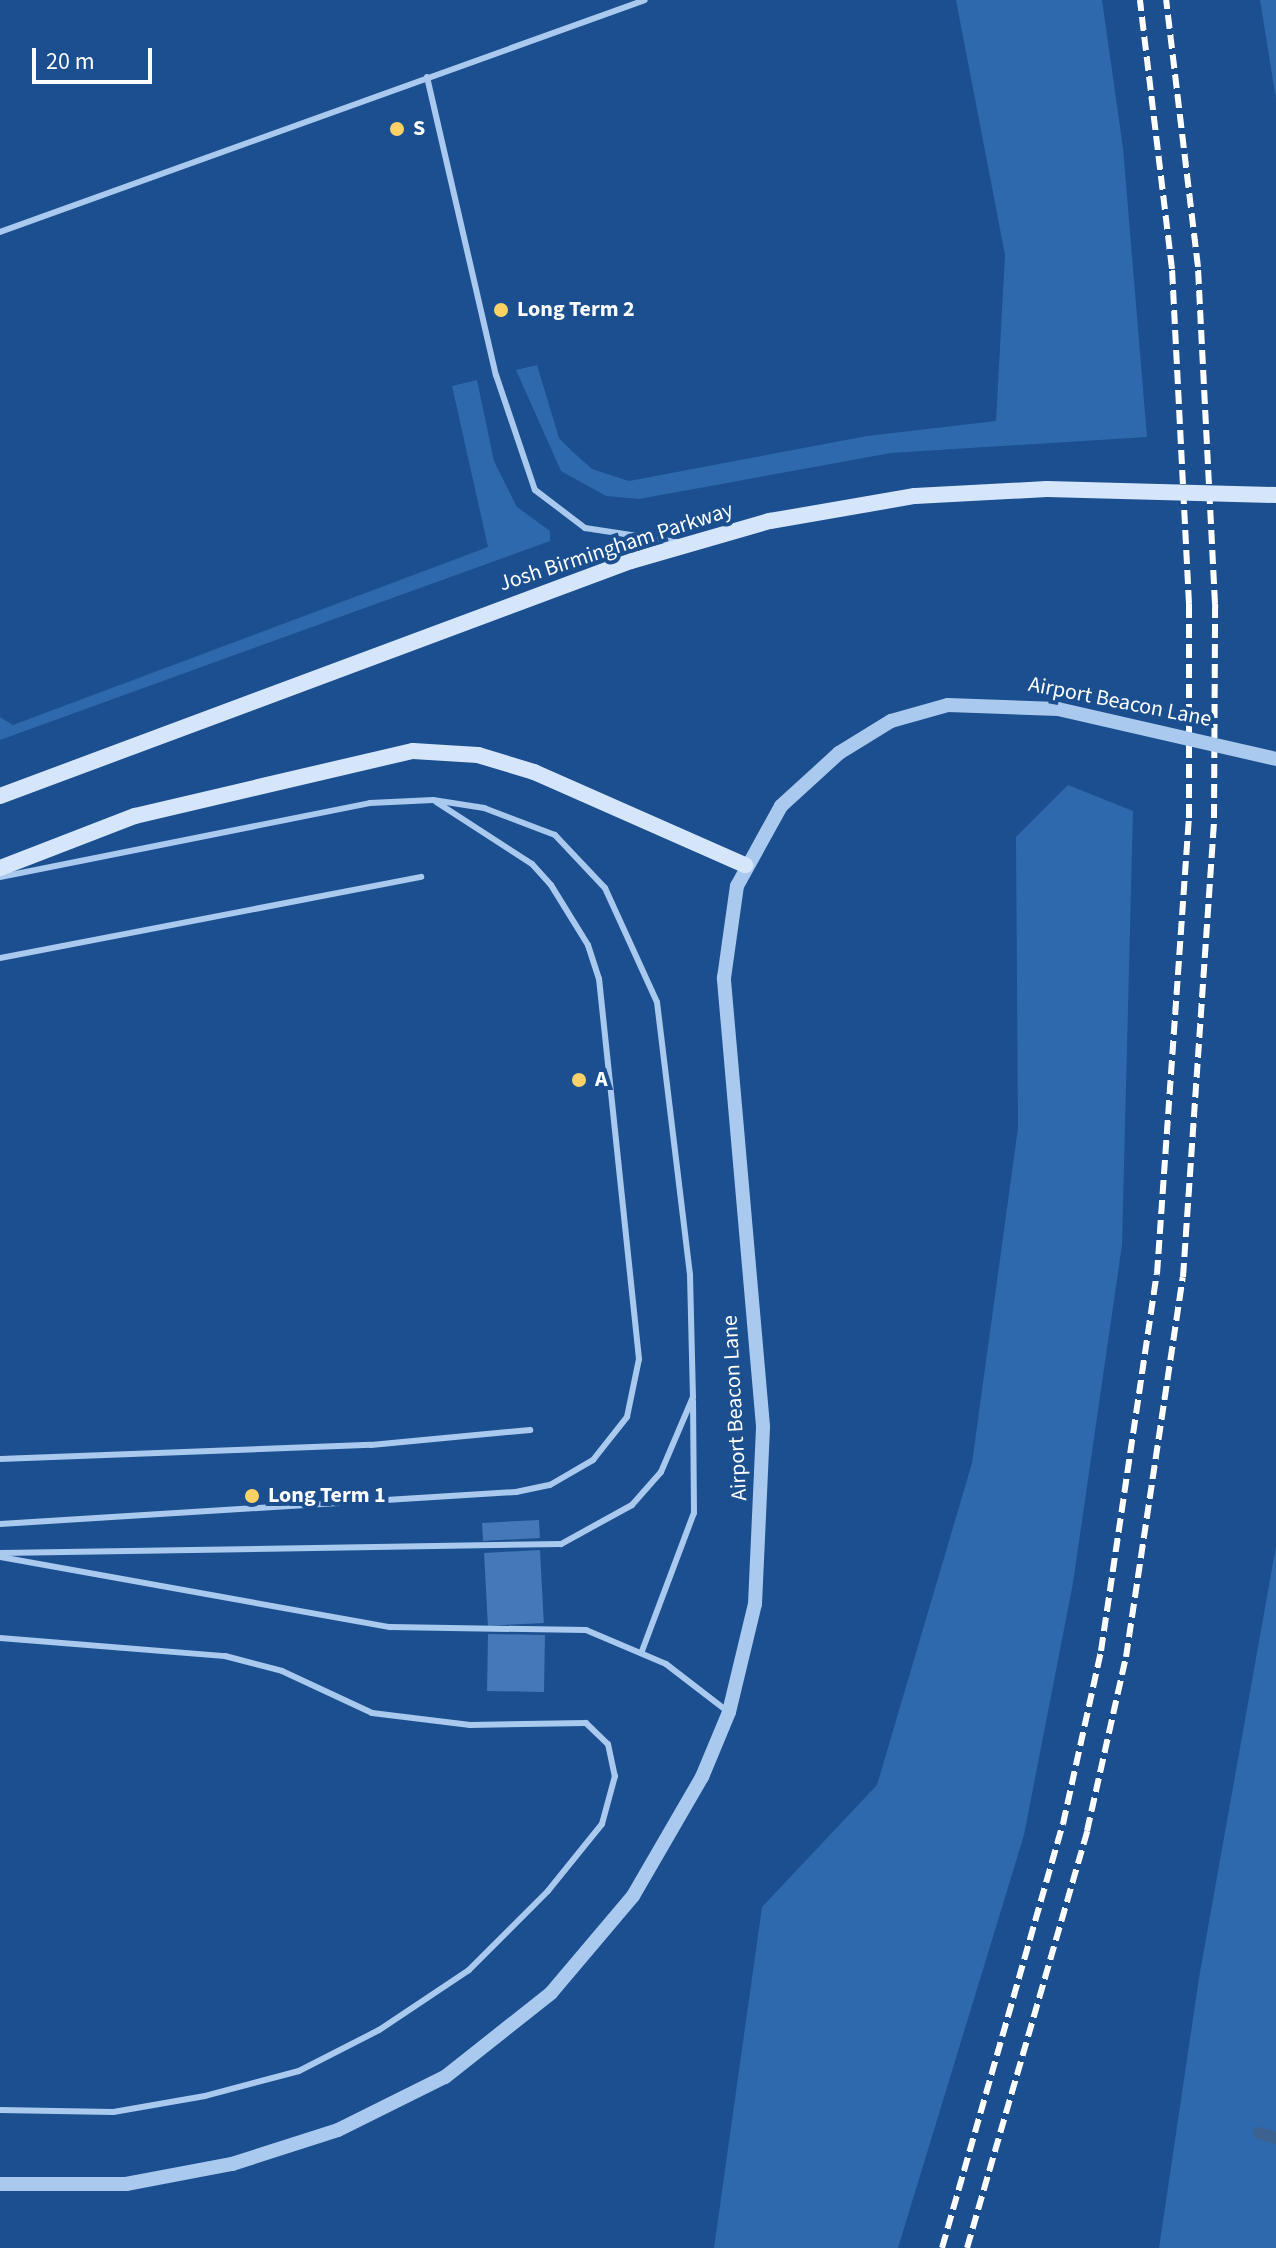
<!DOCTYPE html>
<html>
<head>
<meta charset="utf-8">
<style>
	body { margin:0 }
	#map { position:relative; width:1276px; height:2248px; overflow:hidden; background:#1b4f8f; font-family:"Source Sans 3",sans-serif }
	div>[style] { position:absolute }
	.green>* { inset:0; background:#2e69ad }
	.stream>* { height:12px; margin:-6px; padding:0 6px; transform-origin:6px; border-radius:6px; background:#3c6290 }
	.building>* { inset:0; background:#4478b7; transform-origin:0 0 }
	.service>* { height:6px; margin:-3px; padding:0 3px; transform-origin:3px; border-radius:3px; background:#a9c9ee }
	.tertiary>* { height:14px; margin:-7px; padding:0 7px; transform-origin:7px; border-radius:7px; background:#a9c9ee }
	.secondary>* { height:16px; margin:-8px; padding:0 8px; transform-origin:8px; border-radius:8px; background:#d6e6fa }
	.rail>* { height:6px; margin-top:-3px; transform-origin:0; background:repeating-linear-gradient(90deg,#fff 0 14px,transparent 0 20px) }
	.tertiary-bridge>* { height:14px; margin:-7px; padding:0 7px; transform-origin:7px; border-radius:7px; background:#a9c9ee }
	.secondary-bridge>* { height:16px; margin:-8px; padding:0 8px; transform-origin:8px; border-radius:8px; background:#d6e6fa }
	.dots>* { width:22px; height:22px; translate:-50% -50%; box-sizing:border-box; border:4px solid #1b4f8f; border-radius:50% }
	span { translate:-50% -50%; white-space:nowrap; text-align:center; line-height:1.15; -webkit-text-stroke:8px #1b4f8f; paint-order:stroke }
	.poi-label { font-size:22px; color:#fff; font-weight:700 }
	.left { translate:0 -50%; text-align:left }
	.street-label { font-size:22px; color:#fff }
	.scale { position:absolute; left:32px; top:48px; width:120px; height:36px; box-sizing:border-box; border:4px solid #fff; border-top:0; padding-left:10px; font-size:24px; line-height:28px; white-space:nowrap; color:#fff; -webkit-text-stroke:6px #1b4f8f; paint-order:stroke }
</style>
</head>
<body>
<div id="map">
	<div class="green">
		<i style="clip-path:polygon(956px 0,1102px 0,1123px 148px,1147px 437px,891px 453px,639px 499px,606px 496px,561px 471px,516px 370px,537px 365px,559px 438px,573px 452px,592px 469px,629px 481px,867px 436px,996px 421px,1005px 255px)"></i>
		<i style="clip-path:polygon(1260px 0,1276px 0,1276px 99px)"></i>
		<i style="clip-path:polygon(477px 380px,494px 461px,517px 507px,550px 531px,550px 541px,0 740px,0 717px,13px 725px,488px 547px,452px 386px)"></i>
		<i style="clip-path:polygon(1068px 785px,1133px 811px,1122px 1245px,1073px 1583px,1024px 1835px,898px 2248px,714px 2248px,762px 1907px,877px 1785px,972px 1463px,1018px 1128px,1016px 837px)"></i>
		<i style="clip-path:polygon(1276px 1546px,1276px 2248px,1159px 2248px,1199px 1978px)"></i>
	</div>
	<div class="stream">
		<i style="left:1259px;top:2133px;width:18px;rotate:16deg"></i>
	</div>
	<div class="building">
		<i style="left:539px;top:1520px;width:18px;height:57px;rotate:87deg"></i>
		<i style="left:540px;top:1550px;width:73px;height:56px;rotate:87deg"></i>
		<i style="left:488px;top:1634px;width:57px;height:57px;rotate:1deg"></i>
	</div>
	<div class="service">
		<i style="left:427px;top:77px;width:306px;rotate:77deg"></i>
		<i style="left:496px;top:375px;width:121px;rotate:71.3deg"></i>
		<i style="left:535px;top:490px;width:63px;rotate:37.2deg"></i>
		<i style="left:585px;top:528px;width:93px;rotate:8.7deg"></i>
		<i style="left:0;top:232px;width:685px;rotate:-19.78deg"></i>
		<i style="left:0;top:877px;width:377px;rotate:-11.3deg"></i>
		<i style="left:370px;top:803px;width:63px;rotate:-2.7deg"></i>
		<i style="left:433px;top:800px;width:52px;rotate:8.9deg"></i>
		<i style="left:484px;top:808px;width:76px;rotate:20.8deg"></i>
		<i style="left:555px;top:835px;width:73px;rotate:46.7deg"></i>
		<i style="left:605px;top:888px;width:125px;rotate:65.5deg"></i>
		<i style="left:657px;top:1002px;width:275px;rotate:83.1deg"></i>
		<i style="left:690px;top:1275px;width:122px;rotate:88.6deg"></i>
		<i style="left:693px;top:1397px;width:82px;rotate:113.1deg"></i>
		<i style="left:661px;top:1472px;width:44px;rotate:131.3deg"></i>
		<i style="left:632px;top:1505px;width:81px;rotate:151.2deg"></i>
		<i style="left:561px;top:1544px;width:561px;rotate:179.08deg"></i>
		<i style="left:0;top:958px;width:429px;rotate:-10.9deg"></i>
		<i style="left:0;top:1459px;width:371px;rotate:-2.2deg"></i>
		<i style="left:371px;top:1445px;width:160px;rotate:-5.4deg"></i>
		<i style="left:0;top:1524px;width:517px;rotate:-3.55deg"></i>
		<i style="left:516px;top:1492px;width:35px;rotate:-12deg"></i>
		<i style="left:550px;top:1485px;width:50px;rotate:-30.2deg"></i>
		<i style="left:593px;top:1460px;width:55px;rotate:-51.7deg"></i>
		<i style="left:627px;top:1417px;width:59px;rotate:-78.3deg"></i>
		<i style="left:639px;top:1359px;width:382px;rotate:-96deg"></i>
		<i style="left:599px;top:979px;width:36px;rotate:-108deg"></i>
		<i style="left:588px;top:945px;width:70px;rotate:-121.7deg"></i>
		<i style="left:551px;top:885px;width:28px;rotate:-132deg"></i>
		<i style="left:532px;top:864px;width:114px;rotate:-147.1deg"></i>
		<i style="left:0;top:1557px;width:396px;rotate:10.2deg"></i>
		<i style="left:390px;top:1627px;width:196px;rotate:0.9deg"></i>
		<i style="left:586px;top:1630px;width:87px;rotate:23deg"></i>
		<i style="left:666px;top:1664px;width:76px;rotate:37.5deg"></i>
		<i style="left:0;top:1638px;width:226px;rotate:4.6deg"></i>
		<i style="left:225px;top:1656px;width:59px;rotate:14.7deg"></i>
		<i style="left:282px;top:1671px;width:99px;rotate:25deg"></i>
		<i style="left:372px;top:1713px;width:99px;rotate:7deg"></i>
		<i style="left:470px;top:1725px;width:116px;rotate:-1deg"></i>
		<i style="left:586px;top:1723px;width:30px;rotate:44deg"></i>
		<i style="left:608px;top:1744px;width:33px;rotate:78deg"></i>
		<i style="left:615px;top:1776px;width:50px;rotate:105.2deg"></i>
		<i style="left:602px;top:1824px;width:86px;rotate:128.9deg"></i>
		<i style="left:548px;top:1891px;width:112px;rotate:135deg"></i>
		<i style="left:469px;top:1970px;width:108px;rotate:146.3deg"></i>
		<i style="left:379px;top:2030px;width:90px;rotate:152.9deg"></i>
		<i style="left:299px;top:2071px;width:97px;rotate:165.1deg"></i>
		<i style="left:205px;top:2096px;width:93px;rotate:170.1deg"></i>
		<i style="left:113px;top:2112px;width:113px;rotate:-179deg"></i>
		<i style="left:642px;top:1651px;width:147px;rotate:-69.4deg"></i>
		<i style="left:694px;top:1513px;width:112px;rotate:-90.5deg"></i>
	</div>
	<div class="tertiary">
		<i style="left:0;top:2184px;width:126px"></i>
		<i style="left:126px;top:2184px;width:108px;rotate:-10.7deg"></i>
		<i style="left:232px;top:2164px;width:111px;rotate:-17.8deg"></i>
		<i style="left:338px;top:2130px;width:119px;rotate:-26.4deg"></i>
		<i style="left:445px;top:2077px;width:135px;rotate:-38.4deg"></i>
		<i style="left:551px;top:1993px;width:127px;rotate:-49.8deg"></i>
		<i style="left:633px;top:1896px;width:138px;rotate:-59.9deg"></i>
		<i style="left:702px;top:1777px;width:70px;rotate:-67.4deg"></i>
		<i style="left:729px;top:1712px;width:111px;rotate:-76.5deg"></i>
		<i style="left:755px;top:1604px;width:178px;rotate:-87.4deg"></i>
		<i style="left:763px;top:1426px;width:450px;rotate:-95deg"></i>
		<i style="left:724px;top:978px;width:93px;rotate:-82deg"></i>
		<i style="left:737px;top:886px;width:91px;rotate:-61.2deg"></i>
		<i style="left:781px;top:806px;width:79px;rotate:-42.4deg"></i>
		<i style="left:839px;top:753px;width:61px;rotate:-31.6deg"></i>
		<i style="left:891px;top:721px;width:59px;rotate:-15.7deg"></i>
		<i style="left:948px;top:705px;width:110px;rotate:2.1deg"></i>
	</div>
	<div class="secondary">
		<i style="left:0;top:796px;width:673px;rotate:-20.43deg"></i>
		<i style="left:631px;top:561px;width:145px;rotate:-16.1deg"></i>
		<i style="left:770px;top:521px;width:147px;rotate:-9.8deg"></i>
		<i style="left:915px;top:496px;width:132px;rotate:-3deg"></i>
		<i style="left:0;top:868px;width:145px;rotate:-21.1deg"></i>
		<i style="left:135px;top:816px;width:285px;rotate:-13.2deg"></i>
		<i style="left:413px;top:751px;width:65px;rotate:3.5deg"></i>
		<i style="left:478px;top:755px;width:59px;rotate:16.9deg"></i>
		<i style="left:534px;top:772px;width:231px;rotate:23.8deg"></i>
	</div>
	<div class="rail">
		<i style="left:942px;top:2248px;width:441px;rotate:-74.1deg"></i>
		<i style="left:1063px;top:1824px;width:177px;rotate:-77.6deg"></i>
		<i style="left:1101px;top:1651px;width:381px;rotate:-81.6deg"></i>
		<i style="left:1157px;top:1274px;width:457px;rotate:-86deg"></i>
		<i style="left:1189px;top:818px;width:214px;rotate:-90deg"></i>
		<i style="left:1189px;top:604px;width:335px;rotate:-92.9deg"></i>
		<i style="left:1172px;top:269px;width:271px;rotate:-96.8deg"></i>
		<i style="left:967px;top:2248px;width:434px;rotate:-73.9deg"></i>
		<i style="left:1087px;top:1831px;width:178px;rotate:-77.4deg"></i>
		<i style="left:1126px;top:1657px;width:384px;rotate:-81.5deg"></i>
		<i style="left:1183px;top:1277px;width:460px;rotate:-86.1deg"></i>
		<i style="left:1214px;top:818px;width:214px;rotate:-89.7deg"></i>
		<i style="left:1215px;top:604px;width:337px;rotate:-92.9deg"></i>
		<i style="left:1198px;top:267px;width:269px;rotate:-96.8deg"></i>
	</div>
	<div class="tertiary-bridge">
		<i style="left:1058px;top:709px;width:224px;rotate:12.9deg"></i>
	</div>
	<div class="secondary-bridge">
		<i style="left:1047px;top:489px;width:229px;rotate:1.5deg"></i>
	</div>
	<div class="dots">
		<i style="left:397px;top:129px;background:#ffd166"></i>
		<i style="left:501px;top:310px;background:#ffd166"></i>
		<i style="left:579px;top:1080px;background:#ffd166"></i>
		<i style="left:252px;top:1496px;background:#ffd166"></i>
	</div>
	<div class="poi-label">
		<span class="left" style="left:413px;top:129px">S</span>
		<span class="left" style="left:517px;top:310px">Long Term 2</span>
		<span class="left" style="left:595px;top:1080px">A</span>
		<span class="left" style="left:268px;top:1496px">Long Term 1</span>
	</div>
	<div class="street-label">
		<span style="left:616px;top:547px;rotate:-18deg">Josh Birmingham Parkway</span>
		<span style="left:1120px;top:702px;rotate:11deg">Airport Beacon Lane</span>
		<span style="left:735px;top:1408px;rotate:-93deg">Airport Beacon Lane</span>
	</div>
	<div class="scale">20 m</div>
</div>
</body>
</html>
